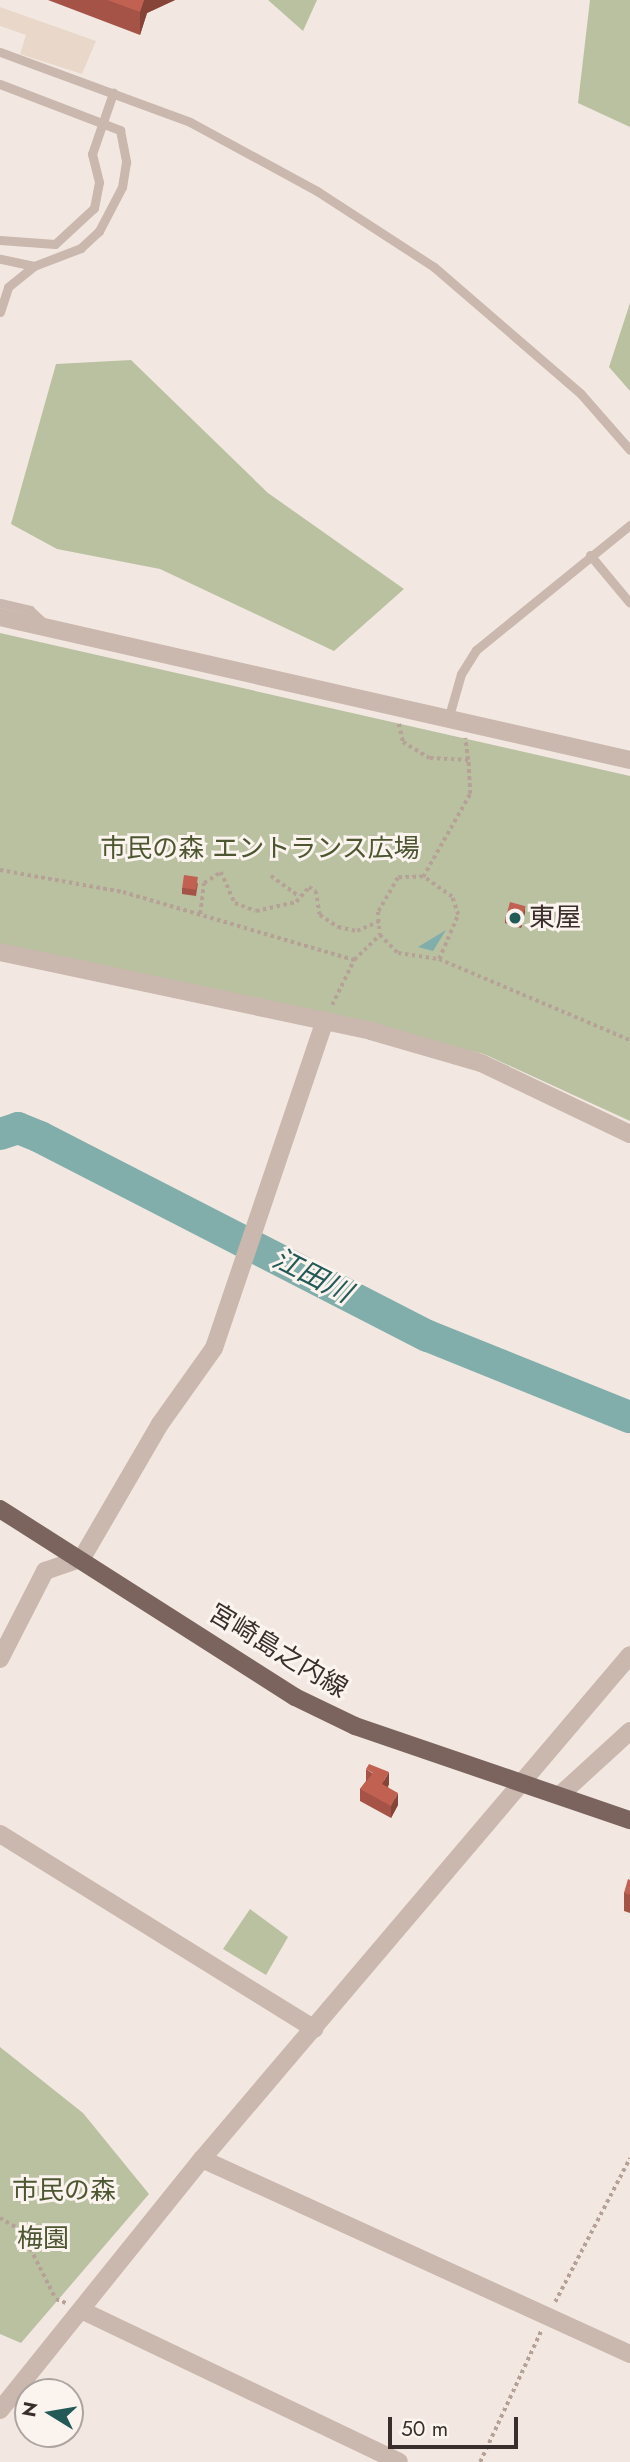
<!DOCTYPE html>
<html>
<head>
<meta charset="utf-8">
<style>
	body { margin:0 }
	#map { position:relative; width:630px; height:2462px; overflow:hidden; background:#f2e8e1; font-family:Jost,"Noto Sans JP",sans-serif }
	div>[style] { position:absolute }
	.green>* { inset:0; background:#bac1a1 }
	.plaza>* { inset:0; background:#e9d8c9 }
	.water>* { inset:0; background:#81aeab }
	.river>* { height:32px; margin:-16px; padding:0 16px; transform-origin:16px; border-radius:16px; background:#81aeab }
	.path>* { height:3.5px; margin-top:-1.75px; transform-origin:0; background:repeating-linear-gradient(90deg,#b6a197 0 3.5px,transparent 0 7px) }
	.service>* { height:9px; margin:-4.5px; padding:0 4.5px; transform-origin:4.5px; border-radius:4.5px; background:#cab7ad }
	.minor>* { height:18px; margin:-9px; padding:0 9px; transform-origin:9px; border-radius:9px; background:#cab7ad }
	.tertiary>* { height:18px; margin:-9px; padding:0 9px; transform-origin:9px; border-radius:9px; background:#cab7ad }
	.primary>* { height:18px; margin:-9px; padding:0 9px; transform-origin:9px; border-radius:9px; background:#7a645d }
	.service-bridge>* { height:9px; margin:-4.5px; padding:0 4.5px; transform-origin:4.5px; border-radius:4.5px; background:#cab7ad }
	.wall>* { inset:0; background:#a55347 }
	.shaded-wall>* { inset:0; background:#864439 }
	.building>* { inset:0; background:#c06152; transform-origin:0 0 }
	.dots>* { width:19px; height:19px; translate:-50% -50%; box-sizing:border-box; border:4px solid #faf3ee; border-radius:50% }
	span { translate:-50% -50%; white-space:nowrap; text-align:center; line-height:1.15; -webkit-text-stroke:6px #faf3ee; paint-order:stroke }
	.park-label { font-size:26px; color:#4c5630 }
	.poi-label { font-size:26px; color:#392e2b }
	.left { translate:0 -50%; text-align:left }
	.street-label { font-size:26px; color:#392e2b }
	.water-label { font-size:28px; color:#235957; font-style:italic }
	.north { position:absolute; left:14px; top:2378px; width:70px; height:70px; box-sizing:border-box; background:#faf3ee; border:2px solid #ada4a0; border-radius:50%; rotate:281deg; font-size:19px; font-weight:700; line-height:28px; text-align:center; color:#392e2b }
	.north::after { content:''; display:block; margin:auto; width:24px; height:32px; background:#235957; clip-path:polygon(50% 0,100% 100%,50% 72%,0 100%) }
	.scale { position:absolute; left:388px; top:2417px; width:130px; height:32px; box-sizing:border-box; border:4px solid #392e2b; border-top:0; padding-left:9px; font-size:21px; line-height:24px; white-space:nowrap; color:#392e2b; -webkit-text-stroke:5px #faf3ee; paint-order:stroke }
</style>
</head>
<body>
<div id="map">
	<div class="green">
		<i style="clip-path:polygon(268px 0,317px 0,303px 31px)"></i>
		<i style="clip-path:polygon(590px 0,630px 0,630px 127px,578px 103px)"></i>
		<i style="clip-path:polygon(630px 303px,630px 391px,609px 367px)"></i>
		<i style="clip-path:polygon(131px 360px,268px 493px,404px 589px,334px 651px,160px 569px,57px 549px,11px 524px,56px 364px)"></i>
		<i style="clip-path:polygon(0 633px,630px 776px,630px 1121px,484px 1054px,0 952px)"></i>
		<i style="clip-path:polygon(250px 1909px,288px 1937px,266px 1975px,223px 1949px)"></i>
		<i style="clip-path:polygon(0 2047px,83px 2113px,149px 2194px,21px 2343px,0 2334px)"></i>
	</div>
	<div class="plaza">
		<i style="clip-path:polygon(0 7px,96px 41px,82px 74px,20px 54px,26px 35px,0 26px)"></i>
	</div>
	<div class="water">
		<i style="clip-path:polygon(446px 930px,433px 951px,418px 947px)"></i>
	</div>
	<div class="river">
		<i style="left:0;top:1134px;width:19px;rotate:-18deg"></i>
		<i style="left:18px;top:1128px;width:24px;rotate:22deg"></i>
		<i style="left:40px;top:1137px;width:436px;rotate:27.2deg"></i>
		<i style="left:428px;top:1336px;width:218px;rotate:21.9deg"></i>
	</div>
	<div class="path">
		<i style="left:399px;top:724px;width:18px;rotate:77deg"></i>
		<i style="left:403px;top:742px;width:31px;rotate:31deg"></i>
		<i style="left:430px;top:758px;width:38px;rotate:3deg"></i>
		<i style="left:468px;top:760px;width:22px;rotate:-98deg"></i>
		<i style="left:0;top:870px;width:125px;rotate:10.1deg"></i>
		<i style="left:123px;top:892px;width:241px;rotate:16.4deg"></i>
		<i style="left:271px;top:876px;width:34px;rotate:36deg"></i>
		<i style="left:423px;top:877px;width:95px;rotate:-60.5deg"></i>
		<i style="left:470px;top:794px;width:34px;rotate:-93deg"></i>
		<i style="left:200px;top:914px;width:31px;rotate:-83deg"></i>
		<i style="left:204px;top:883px;width:20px;rotate:-33deg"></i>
		<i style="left:221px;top:872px;width:34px;rotate:66deg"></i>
		<i style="left:235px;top:903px;width:22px;rotate:21deg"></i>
		<i style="left:256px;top:911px;width:41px;rotate:-12.7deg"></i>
		<i style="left:296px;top:902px;width:20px;rotate:-49deg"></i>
		<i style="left:309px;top:887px;width:8px;rotate:30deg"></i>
		<i style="left:316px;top:891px;width:24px;rotate:81deg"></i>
		<i style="left:320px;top:915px;width:22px;rotate:34deg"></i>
		<i style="left:338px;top:927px;width:19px;rotate:12deg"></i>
		<i style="left:357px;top:931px;width:24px;rotate:-24deg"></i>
		<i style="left:439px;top:959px;width:48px;rotate:-66.6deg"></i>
		<i style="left:458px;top:915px;width:19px;rotate:-108deg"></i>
		<i style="left:452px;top:897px;width:35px;rotate:-145deg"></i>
		<i style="left:423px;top:877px;width:25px;rotate:178deg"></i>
		<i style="left:398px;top:878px;width:39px;rotate:120deg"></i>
		<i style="left:378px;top:912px;width:23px;rotate:85deg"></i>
		<i style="left:380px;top:935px;width:25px;rotate:45deg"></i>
		<i style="left:398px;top:953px;width:41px;rotate:8.3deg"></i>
		<i style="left:439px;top:959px;width:207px;rotate:23deg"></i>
		<i style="left:332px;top:1005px;width:50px;rotate:-63.9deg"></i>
		<i style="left:354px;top:960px;width:36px;rotate:-44deg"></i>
		<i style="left:0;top:2218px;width:24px;rotate:30deg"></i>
		<i style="left:21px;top:2230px;width:77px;rotate:63.1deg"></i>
		<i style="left:56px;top:2299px;width:11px;rotate:22deg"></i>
		<i style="left:555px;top:2302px;width:162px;rotate:-62.5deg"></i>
		<i style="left:480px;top:2462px;width:145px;rotate:-65deg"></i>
	</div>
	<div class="service">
		<i style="left:0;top:52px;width:202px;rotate:20.2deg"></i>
		<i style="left:190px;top:122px;width:145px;rotate:28.5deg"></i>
		<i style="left:317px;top:191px;width:140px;rotate:33deg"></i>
		<i style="left:434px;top:267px;width:194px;rotate:40.8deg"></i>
		<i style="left:581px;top:394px;width:74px;rotate:48.8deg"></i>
		<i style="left:0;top:84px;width:129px;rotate:21deg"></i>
		<i style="left:120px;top:130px;width:33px;rotate:79deg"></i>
		<i style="left:126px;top:162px;width:25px;rotate:99deg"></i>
		<i style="left:122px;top:187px;width:50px;rotate:117.6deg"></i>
		<i style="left:99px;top:231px;width:25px;rotate:137deg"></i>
		<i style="left:81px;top:248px;width:50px;rotate:159deg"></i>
		<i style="left:34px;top:266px;width:35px;rotate:-168deg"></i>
		<i style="left:0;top:312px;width:26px;rotate:-72deg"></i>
		<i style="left:8px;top:287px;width:33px;rotate:-39deg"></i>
		<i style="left:590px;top:555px;width:62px;rotate:50.2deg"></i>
		<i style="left:0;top:603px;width:31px;rotate:13deg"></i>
		<i style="left:30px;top:610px;width:21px;rotate:43deg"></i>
		<i style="left:449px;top:716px;width:44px;rotate:-74.1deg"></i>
		<i style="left:461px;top:674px;width:28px;rotate:-58deg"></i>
		<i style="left:476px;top:650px;width:198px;rotate:-39.1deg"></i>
	</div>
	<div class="minor">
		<i style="left:0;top:617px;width:646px;rotate:12.79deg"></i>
		<i style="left:0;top:952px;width:379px;rotate:12deg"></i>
		<i style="left:371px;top:1031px;width:115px;rotate:16.2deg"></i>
		<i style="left:481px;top:1063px;width:165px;rotate:25.5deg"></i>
		<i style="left:0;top:1659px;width:99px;rotate:-62.9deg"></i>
		<i style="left:45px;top:1571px;width:39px;rotate:-19deg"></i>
		<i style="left:82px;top:1558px;width:155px;rotate:-59.8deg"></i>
		<i style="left:160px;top:1424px;width:93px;rotate:-54.6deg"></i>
		<i style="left:214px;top:1348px;width:346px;rotate:-71.3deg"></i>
		<i style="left:560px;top:1795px;width:95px;rotate:-42.4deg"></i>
		<i style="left:0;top:1834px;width:370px;rotate:31.8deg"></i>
		<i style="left:202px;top:2159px;width:470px;rotate:24.5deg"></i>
		<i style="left:81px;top:2310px;width:352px;rotate:25.5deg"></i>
	</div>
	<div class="tertiary">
		<i style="left:0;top:2410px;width:322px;rotate:-51.2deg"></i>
		<i style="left:202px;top:2159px;width:661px;rotate:-49.66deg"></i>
	</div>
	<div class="primary">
		<i style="left:0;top:1509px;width:350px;rotate:32.5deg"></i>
		<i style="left:295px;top:1697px;width:67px;rotate:25.8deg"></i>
		<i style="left:355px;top:1726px;width:291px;rotate:18.9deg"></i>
	</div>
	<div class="service-bridge">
		<i style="left:0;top:240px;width:55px;rotate:4.2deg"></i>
		<i style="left:55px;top:244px;width:53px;rotate:-42.7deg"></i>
		<i style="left:94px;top:208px;width:26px;rotate:-79deg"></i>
		<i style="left:99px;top:182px;width:29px;rotate:-104deg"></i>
		<i style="left:92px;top:154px;width:65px;rotate:-71deg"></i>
	</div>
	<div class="wall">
		<i style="clip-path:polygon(48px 0,175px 0,147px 13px,140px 35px)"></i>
		<i style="clip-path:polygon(198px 883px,196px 896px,182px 894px,182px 888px)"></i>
		<i style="clip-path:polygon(525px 912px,521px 928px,505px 923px,505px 917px)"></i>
		<i style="clip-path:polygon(366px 1769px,389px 1784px,388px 1787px,398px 1805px,391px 1818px,360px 1801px,360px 1789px,366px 1781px)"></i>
		<i style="clip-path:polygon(630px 1880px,630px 1913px,624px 1911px,624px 1893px)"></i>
	</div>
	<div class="shaded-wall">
		<i style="clip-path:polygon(144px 0,175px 0,147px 13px,140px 35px,140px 12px)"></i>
		<i style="clip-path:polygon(525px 906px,525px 912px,521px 928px,521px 921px)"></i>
		<i style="clip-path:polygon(389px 1772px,389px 1784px,382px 1796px,382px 1784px)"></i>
		<i style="clip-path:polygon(398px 1793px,398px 1805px,391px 1818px,391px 1806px)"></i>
	</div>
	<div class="building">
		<i style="clip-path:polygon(107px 0,144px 0,140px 12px)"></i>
		<i style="left:184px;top:875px;width:14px;height:13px;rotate:8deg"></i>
		<i style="left:510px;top:902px;width:16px;height:16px;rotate:15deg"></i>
		<i style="clip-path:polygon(369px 1764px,389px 1772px,382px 1784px,398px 1793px,391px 1806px,360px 1789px,373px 1773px,366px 1769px)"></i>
		<i style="clip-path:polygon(628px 1879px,630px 1880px,630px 1895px,624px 1893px)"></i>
	</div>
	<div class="dots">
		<i style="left:515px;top:918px;background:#235957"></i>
	</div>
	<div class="park-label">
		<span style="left:260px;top:849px">市民の森 エントランス広場</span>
		<span style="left:64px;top:2191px">市民の森</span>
		<span style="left:43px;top:2239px">梅園</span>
	</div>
	<div class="poi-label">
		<span class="left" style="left:529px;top:918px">東屋</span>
	</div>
	<div class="street-label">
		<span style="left:278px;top:1651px;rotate:31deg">宮崎島之内線</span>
	</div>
	<div class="water-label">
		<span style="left:312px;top:1276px;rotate:27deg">江田川</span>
	</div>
	<div class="north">N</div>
	<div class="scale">50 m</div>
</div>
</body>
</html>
